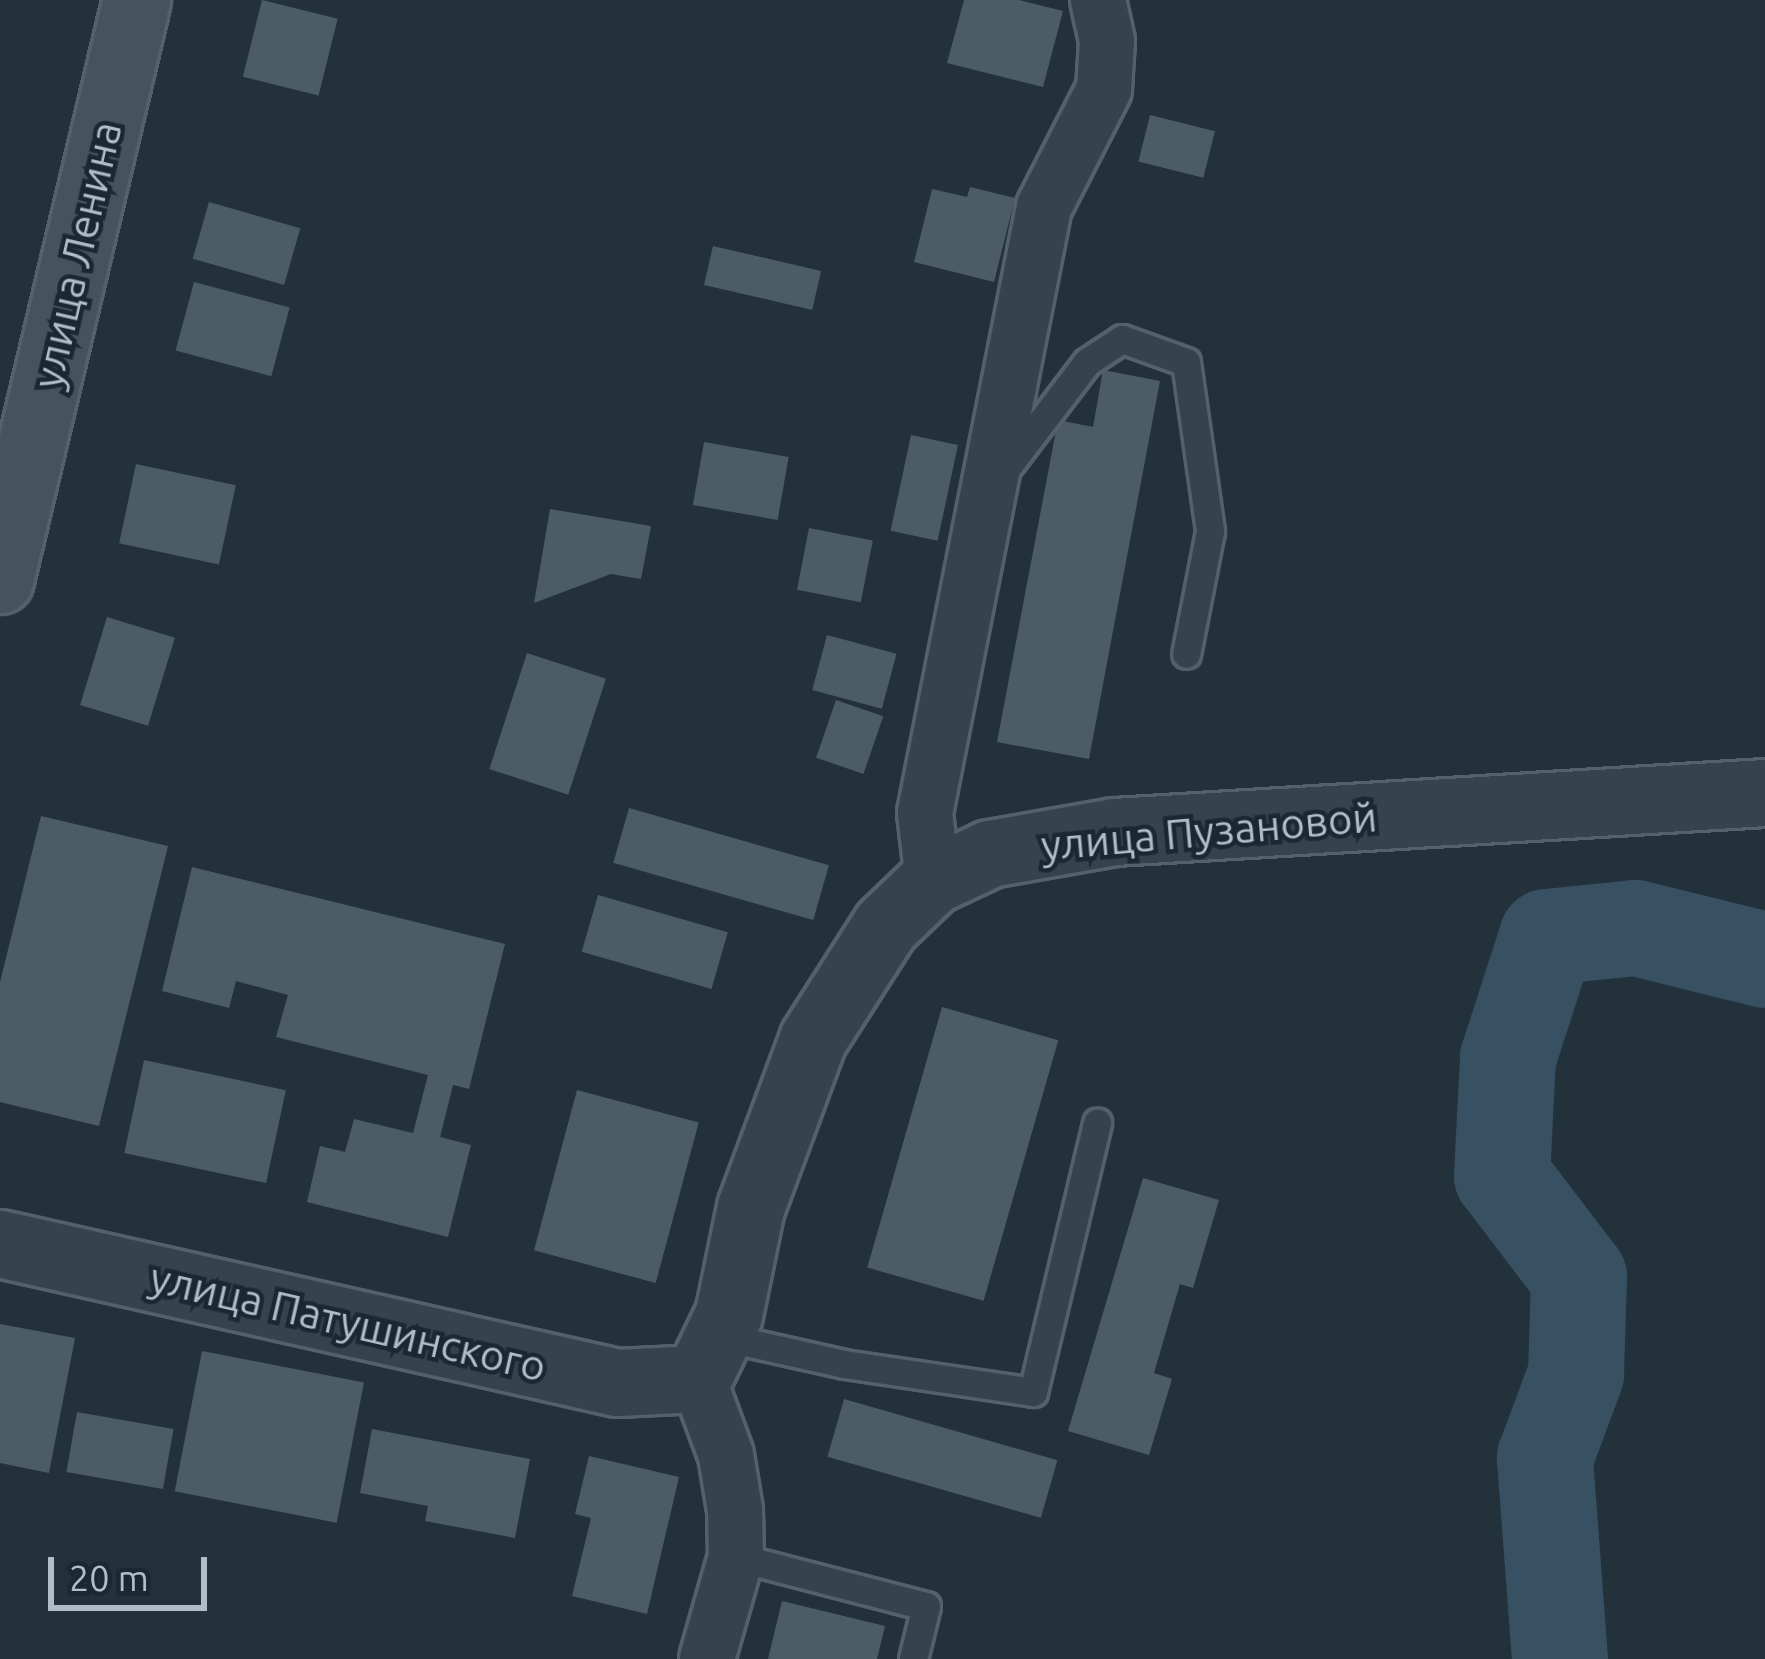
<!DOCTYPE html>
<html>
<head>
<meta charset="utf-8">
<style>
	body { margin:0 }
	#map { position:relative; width:1765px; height:1659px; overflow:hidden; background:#23313b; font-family:Ubuntu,sans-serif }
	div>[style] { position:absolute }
	.river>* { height:96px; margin:-48px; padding:0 48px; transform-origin:48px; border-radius:48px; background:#375062 }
	.building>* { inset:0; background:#4c5c67; transform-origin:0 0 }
	.roads { filter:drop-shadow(3px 0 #55616a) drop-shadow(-3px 0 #55616a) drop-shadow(0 3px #55616a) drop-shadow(0 -3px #55616a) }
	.service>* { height:27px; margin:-13.5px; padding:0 13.5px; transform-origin:13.5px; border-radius:13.5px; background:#37434c }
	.minor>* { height:54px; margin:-27px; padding:0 27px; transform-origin:27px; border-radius:27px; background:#37434c }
	.tertiary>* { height:66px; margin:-33px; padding:0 33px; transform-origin:33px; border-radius:33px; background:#37434c }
	.secondary>* { height:66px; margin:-33px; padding:0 33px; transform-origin:33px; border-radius:33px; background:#45535f }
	span { translate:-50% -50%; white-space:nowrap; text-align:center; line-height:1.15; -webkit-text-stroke:9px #1c2831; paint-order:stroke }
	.street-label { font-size:42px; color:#b2bec7 }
	.scale { position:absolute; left:48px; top:1557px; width:159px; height:54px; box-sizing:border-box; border:6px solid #b2bec7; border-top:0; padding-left:15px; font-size:36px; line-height:42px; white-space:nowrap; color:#b2bec7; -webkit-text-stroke:9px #1c2831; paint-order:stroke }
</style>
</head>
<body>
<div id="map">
	<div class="river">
		<i style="left:1560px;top:1659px;width:202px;rotate:-94.3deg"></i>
		<i style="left:1545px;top:1458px;width:90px;rotate:-69.7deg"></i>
		<i style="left:1576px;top:1374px;width:97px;rotate:-88.2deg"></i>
		<i style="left:1579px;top:1277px;width:127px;rotate:-127.3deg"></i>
		<i style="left:1502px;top:1176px;width:118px;rotate:-87.1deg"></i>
		<i style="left:1508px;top:1058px;width:127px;rotate:-72.1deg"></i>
		<i style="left:1547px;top:937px;width:89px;rotate:-5.8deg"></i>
		<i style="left:1636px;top:928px;width:133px;rotate:13.9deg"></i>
	</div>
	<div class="building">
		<i style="left:262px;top:0;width:78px;height:79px;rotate:14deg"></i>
		<i style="clip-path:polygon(964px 0,1019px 0,1063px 11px,1043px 87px,947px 63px)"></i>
		<i style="left:1150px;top:115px;width:67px;height:48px;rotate:14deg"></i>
		<i style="clip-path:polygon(970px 187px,1015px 198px,994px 282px,914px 262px,932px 189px,967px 197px)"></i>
		<i style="left:209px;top:202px;width:95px;height:59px;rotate:16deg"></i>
		<i style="left:713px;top:246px;width:111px;height:40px;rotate:13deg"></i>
		<i style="left:194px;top:282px;width:99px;height:71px;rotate:15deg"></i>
		<i style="clip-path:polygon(1103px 370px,1160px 381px,1089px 759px,997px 742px,1058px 420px,1093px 427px)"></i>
		<i style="left:911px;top:435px;width:48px;height:98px;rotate:12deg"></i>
		<i style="left:704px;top:442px;width:86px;height:64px;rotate:10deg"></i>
		<i style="left:136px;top:464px;width:102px;height:81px;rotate:12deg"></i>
		<i style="clip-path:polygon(550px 509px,651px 526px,641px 579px,611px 574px,534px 603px)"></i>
		<i style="left:809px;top:528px;width:65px;height:63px;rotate:11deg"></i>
		<i style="left:107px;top:617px;width:71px;height:92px;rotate:17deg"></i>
		<i style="left:827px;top:635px;width:72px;height:57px;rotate:15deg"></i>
		<i style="left:527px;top:653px;width:83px;height:122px;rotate:18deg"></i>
		<i style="left:836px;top:700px;width:50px;height:61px;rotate:19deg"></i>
		<i style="left:629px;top:808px;width:208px;height:57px;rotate:16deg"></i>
		<i style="clip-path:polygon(41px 816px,168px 846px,99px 1126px,0 1102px,0 982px)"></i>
		<i style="clip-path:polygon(192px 867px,505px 944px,469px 1089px,453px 1085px,440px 1137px,471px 1145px,448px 1237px,307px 1202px,320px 1146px,345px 1152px,354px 1119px,413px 1133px,428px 1075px,276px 1037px,288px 995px,236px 981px,229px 1008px,162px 991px)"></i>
		<i style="left:598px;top:895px;width:135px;height:59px;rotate:16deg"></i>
		<i style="left:942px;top:1007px;width:121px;height:271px;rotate:16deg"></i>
		<i style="left:144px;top:1060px;width:145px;height:95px;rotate:12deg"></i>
		<i style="left:577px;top:1090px;width:126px;height:166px;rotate:15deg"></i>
		<i style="clip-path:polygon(1143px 1178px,1219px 1200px,1193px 1288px,1180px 1284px,1154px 1373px,1172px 1379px,1149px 1455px,1068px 1431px)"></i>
		<i style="clip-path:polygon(0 1324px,75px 1338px,49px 1473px,0 1463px)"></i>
		<i style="left:202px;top:1351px;width:165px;height:143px;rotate:11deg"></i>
		<i style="left:844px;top:1399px;width:222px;height:60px;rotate:16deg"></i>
		<i style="left:77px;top:1412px;width:98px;height:61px;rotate:10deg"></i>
		<i style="clip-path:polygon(372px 1429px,530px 1459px,515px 1538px,425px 1521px,428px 1506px,360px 1493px)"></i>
		<i style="clip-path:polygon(589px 1456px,679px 1477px,647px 1614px,572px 1596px,591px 1518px,575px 1514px)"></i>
		<i style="clip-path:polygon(782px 1601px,885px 1626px,877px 1659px,768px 1659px)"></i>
	</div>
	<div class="roads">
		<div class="service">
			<i style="left:1004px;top:471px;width:137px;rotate:-52.7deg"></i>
			<i style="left:1087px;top:362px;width:42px;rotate:-33.3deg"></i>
			<i style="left:1122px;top:339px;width:68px;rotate:19.8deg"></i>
			<i style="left:1186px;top:362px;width:171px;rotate:81.9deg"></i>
			<i style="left:1210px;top:531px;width:125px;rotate:101deg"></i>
			<i style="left:719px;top:1336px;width:128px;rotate:12.6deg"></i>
			<i style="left:844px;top:1364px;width:191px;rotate:8.4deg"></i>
			<i style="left:1033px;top:1392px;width:277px;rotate:-76.6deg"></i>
			<i style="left:736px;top:1557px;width:196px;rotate:14.5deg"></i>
			<i style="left:926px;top:1606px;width:55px;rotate:103.8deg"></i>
		</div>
		<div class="minor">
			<i style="left:933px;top:881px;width:68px;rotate:-96.7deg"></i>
			<i style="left:925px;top:813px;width:618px;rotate:-78.89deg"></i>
			<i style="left:1044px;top:207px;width:132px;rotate:-63deg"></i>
			<i style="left:1104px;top:89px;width:48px;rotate:-86.4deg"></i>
			<i style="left:1107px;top:41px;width:42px;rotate:-102.4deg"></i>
			<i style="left:698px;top:1379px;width:81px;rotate:69.8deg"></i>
			<i style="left:726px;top:1455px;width:56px;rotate:80.7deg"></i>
			<i style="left:735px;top:1510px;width:47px;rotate:88.8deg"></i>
			<i style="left:736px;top:1557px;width:106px;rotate:105.9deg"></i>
		</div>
		<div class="tertiary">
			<i style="left:0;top:1244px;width:633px;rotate:12.68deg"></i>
			<i style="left:618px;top:1383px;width:80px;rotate:-2.9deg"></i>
			<i style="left:698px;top:1379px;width:71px;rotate:-64.2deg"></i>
			<i style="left:729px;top:1315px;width:109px;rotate:-78.4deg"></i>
			<i style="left:751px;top:1208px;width:179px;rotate:-69.7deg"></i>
			<i style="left:813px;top:1040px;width:135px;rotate:-57.4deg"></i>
			<i style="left:886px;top:926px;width:65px;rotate:-43.8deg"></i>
			<i style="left:933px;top:881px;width:63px;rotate:-25.3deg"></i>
			<i style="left:990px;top:854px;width:127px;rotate:-10deg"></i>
			<i style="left:1115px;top:832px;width:651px;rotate:-3.43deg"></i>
		</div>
		<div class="secondary">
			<i style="left:0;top:580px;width:596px;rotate:-76.71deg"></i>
		</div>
	</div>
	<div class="street-label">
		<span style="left:77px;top:255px;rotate:-77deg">улица Ленина</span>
		<span style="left:1209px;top:831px;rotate:-5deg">улица Пузановой</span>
		<span style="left:348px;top:1322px;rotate:13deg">улица Патушинского</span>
	</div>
	<div class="scale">20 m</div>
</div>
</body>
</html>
